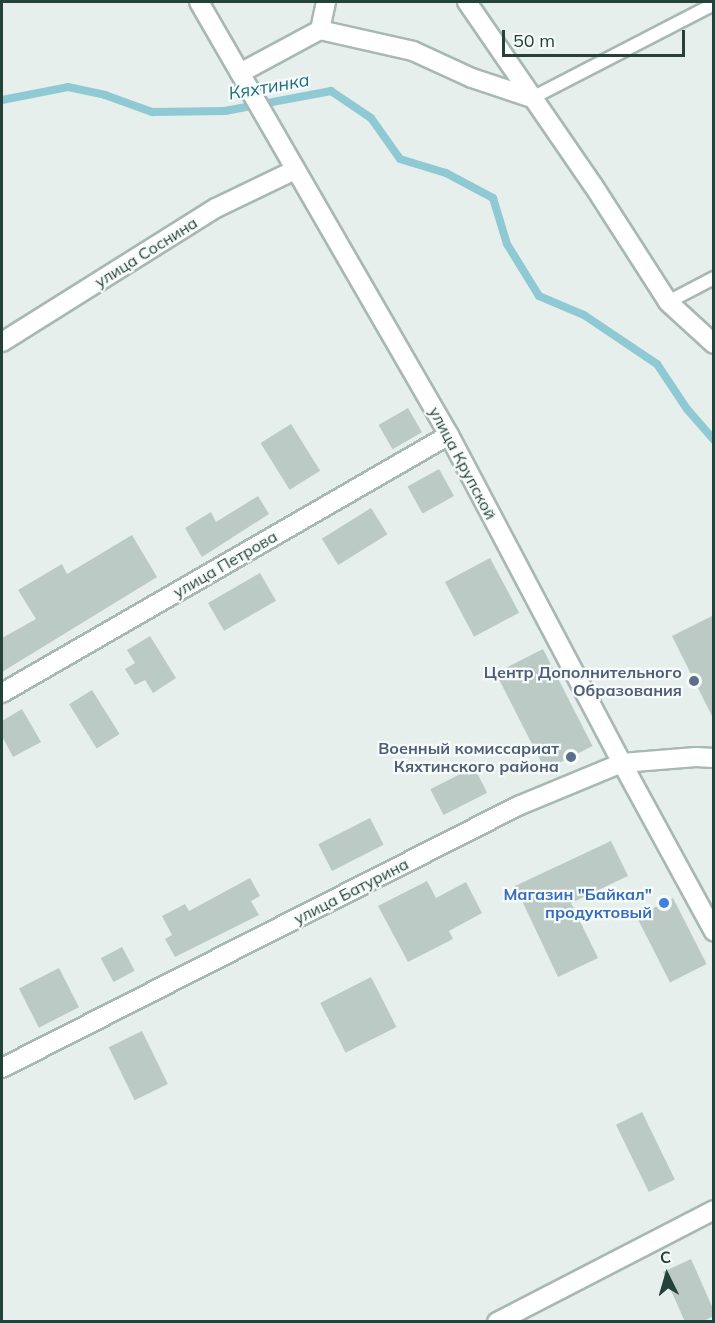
<!DOCTYPE html>
<html>
<head>
<meta charset="utf-8">
<style>
	body { margin:0 }
	#map { position:relative; width:715px; height:1323px; overflow:hidden; background:#e6efeb; font-family:Mulish,sans-serif }
	div>[style] { position:absolute }
	.stream>* { height:8px; margin:-4px; padding:0 4px; transform-origin:4px; border-radius:4px; background:#8ec9d4 }
	.building>* { inset:0; background:#bbcac4; transform-origin:0 0 }
	.roads { filter:drop-shadow(2px 0 #a8b8b2) drop-shadow(-2px 0 #a8b8b2) drop-shadow(0 2px #a8b8b2) drop-shadow(0 -2px #a8b8b2) }
	.lane>* { height:12px; margin:-6px; padding:0 6px; transform-origin:6px; border-radius:6px; background:#fff }
	.street>* { height:18px; margin:-9px; padding:0 9px; transform-origin:9px; border-radius:9px; background:#fff }
	.secondary>* { height:18px; margin:-9px; padding:0 9px; transform-origin:9px; border-radius:9px; background:#fff }
	.dots>* { width:16px; height:16px; translate:-50% -50%; box-sizing:border-box; border:3px solid #f7fbf9; border-radius:50% }
	span { translate:-50% -50%; white-space:nowrap; text-align:center; line-height:1.15; -webkit-text-stroke:4.5px #f7fbf9; paint-order:stroke }
	.street-label { font-size:16px; color:#24423a }
	.service-label { font-size:16px; color:#4e5e75; font-weight:700 }
	.right { translate:-100% -50%; text-align:right }
	.shop-label { font-size:16px; color:#366cbe; font-weight:700 }
	.water-label { font-size:18px; color:#1c6f80; font-style:italic }
	.frame { position:absolute; inset:0; border:3px solid #24423a; pointer-events:none }
	.north { position:absolute; left:637px; top:1245px; width:60px; height:60px; -webkit-text-stroke:4px #f7fbf9; paint-order:stroke; rotate:355deg; font-size:16px; font-weight:700; line-height:24px; text-align:center; color:#24423a }
	.north::after { content:''; display:block; margin:auto; width:21px; height:27px; background:#24423a; clip-path:polygon(50% 0,100% 100%,50% 72%,0 100%) }
	.scale { position:absolute; left:502px; top:30px; width:183px; height:27px; box-sizing:border-box; border:3px solid #24423a; border-top:0; padding-left:8px; font-size:18px; line-height:21px; white-space:nowrap; color:#24423a; -webkit-text-stroke:4px #f7fbf9; paint-order:stroke }
</style>
</head>
<body>
<div id="map">
	<div class="stream">
		<i style="left:2px;top:100px;width:67px;rotate:-11.1deg"></i>
		<i style="left:68px;top:87px;width:38px;rotate:12deg"></i>
		<i style="left:105px;top:95px;width:50px;rotate:19.9deg"></i>
		<i style="left:152px;top:112px;width:73px;rotate:-0.8deg"></i>
		<i style="left:225px;top:111px;width:108px;rotate:-10.7deg"></i>
		<i style="left:331px;top:91px;width:48px;rotate:34deg"></i>
		<i style="left:371px;top:118px;width:50px;rotate:54.7deg"></i>
		<i style="left:400px;top:159px;width:48px;rotate:16.9deg"></i>
		<i style="left:446px;top:173px;width:53px;rotate:28deg"></i>
		<i style="left:493px;top:198px;width:48px;rotate:73.1deg"></i>
		<i style="left:507px;top:244px;width:61px;rotate:58.4deg"></i>
		<i style="left:539px;top:296px;width:49px;rotate:22.9deg"></i>
		<i style="left:584px;top:315px;width:88px;rotate:33.9deg"></i>
		<i style="left:657px;top:364px;width:54px;rotate:56.3deg"></i>
		<i style="left:687px;top:409px;width:41px;rotate:48.9deg"></i>
	</div>
	<div class="building">
		<i style="left:408px;top:408px;width:28px;height:34px;rotate:60deg"></i>
		<i style="left:291px;top:424px;width:55px;height:36px;rotate:58deg"></i>
		<i style="left:439px;top:469px;width:31px;height:36px;rotate:61deg"></i>
		<i style="clip-path:polygon(258px 496px,269px 514px,202px 557px,185px 528px,211px 512px,216px 522px)"></i>
		<i style="left:371px;top:508px;width:31px;height:58px;rotate:58deg"></i>
		<i style="clip-path:polygon(132px 535px,157px 577px,2px 672px,2px 638px,36px 619px,18px 590px,62px 564px,67px 574px)"></i>
		<i style="left:490px;top:558px;width:62px;height:51px;rotate:62deg"></i>
		<i style="left:260px;top:573px;width:32px;height:60px;rotate:60deg"></i>
		<i style="clip-path:polygon(714px 615px,714px 720px,672px 636px)"></i>
		<i style="clip-path:polygon(150px 636px,176px 678px,153px 693px,145px 680px,135px 685px,125px 669px,135px 663px,127px 650px)"></i>
		<i style="left:543px;top:649px;width:109px;height:53px;rotate:63deg"></i>
		<i style="left:92px;top:690px;width:52px;height:27px;rotate:58deg"></i>
		<i style="clip-path:polygon(22px 709px,41px 742px,13px 757px,2px 736px,2px 721px)"></i>
		<i style="left:474px;top:767px;width:29px;height:49px;rotate:63deg"></i>
		<i style="left:370px;top:818px;width:30px;height:58px;rotate:63deg"></i>
		<i style="clip-path:polygon(611px 841px,628px 876px,571px 903px,598px 958px,558px 977px,515px 886px)"></i>
		<i style="clip-path:polygon(250px 878px,260px 896px,251px 901px,259px 915px,175px 957px,165px 939px,172px 935px,162px 916px,185px 904px,189px 911px)"></i>
		<i style="clip-path:polygon(427px 881px,436px 898px,466px 882px,482px 913px,449px 931px,453px 939px,408px 962px,378px 906px)"></i>
		<i style="left:673px;top:898px;width:74px;height:41px;rotate:63deg"></i>
		<i style="left:122px;top:947px;width:27px;height:24px;rotate:62deg"></i>
		<i style="left:59px;top:968px;width:44px;height:45px;rotate:63deg"></i>
		<i style="left:371px;top:977px;width:56px;height:57px;rotate:63deg"></i>
		<i style="left:142px;top:1031px;width:59px;height:37px;rotate:64deg"></i>
		<i style="left:642px;top:1112px;width:75px;height:29px;rotate:64deg"></i>
		<i style="clip-path:polygon(691px 1259px,714px 1311px,714px 1316px,701px 1322px,685px 1322px,663px 1272px)"></i>
	</div>
	<div class="roads">
		<div class="lane">
			<i style="left:532px;top:98px;width:205px;rotate:-27.3deg"></i>
			<i style="left:668px;top:302px;width:52px;rotate:-27.6deg"></i>
		</div>
		<div class="street">
			<i style="left:199px;top:2px;width:500px;rotate:60deg"></i>
			<i style="left:449px;top:435px;width:371px;rotate:62.2deg"></i>
			<i style="left:467px;top:2px;width:222px;rotate:55.5deg"></i>
			<i style="left:593px;top:185px;width:139px;rotate:57.3deg"></i>
			<i style="left:668px;top:302px;width:62px;rotate:42.4deg"></i>
			<i style="left:320px;top:30px;width:29px;rotate:-78deg"></i>
			<i style="left:240px;top:73px;width:91px;rotate:-28.3deg"></i>
			<i style="left:320px;top:30px;width:95px;rotate:12.7deg"></i>
			<i style="left:413px;top:51px;width:65px;rotate:24.6deg"></i>
			<i style="left:472px;top:78px;width:63px;rotate:18.4deg"></i>
			<i style="left:2px;top:342px;width:252px;rotate:-32.1deg"></i>
			<i style="left:216px;top:208px;width:88px;rotate:-25.7deg"></i>
			<i style="left:2px;top:693px;width:516px;rotate:-29.99deg"></i>
		</div>
		<div class="secondary">
			<i style="left:622px;top:763px;width:192px;rotate:61.4deg"></i>
			<i style="left:2px;top:1068px;width:579px;rotate:-26.92deg"></i>
			<i style="left:518px;top:806px;width:113px;rotate:-22.5deg"></i>
			<i style="left:622px;top:763px;width:74px;rotate:-4.6deg"></i>
			<i style="left:696px;top:757px;width:18px;rotate:3deg"></i>
			<i style="left:497px;top:1322px;width:244px;rotate:-27.3deg"></i>
		</div>
	</div>
	<div class="dots">
		<i style="left:694px;top:681px;background:#5c6f8a"></i>
		<i style="left:571px;top:757px;background:#5c6f8a"></i>
		<i style="left:664px;top:903px;background:#3f7fe0"></i>
	</div>
	<div class="street-label">
		<span style="left:146px;top:252px;rotate:-32deg">улица Соснина</span>
		<span style="left:463px;top:463px;rotate:62deg">улица Крупской</span>
		<span style="left:225px;top:564px;rotate:-30deg">улица Петрова</span>
		<span style="left:351px;top:891px;rotate:-27deg">улица Батурина</span>
	</div>
	<div class="service-label">
		<span class="right" style="left:682px;top:681px">Центр Дополнительного<br>Образования</span>
		<span class="right" style="left:559px;top:757px">Военный комиссариат<br>Кяхтинского района</span>
	</div>
	<div class="shop-label">
		<span class="right" style="left:652px;top:903px">Магазин "Байкал"<br>продуктовый</span>
	</div>
	<div class="water-label">
		<span style="left:269px;top:87px;rotate:-10deg">Кяхтинка</span>
	</div>
	<div class="frame"></div>
	<div class="north">С</div>
	<div class="scale">50 m</div>
</div>
</body>
</html>
